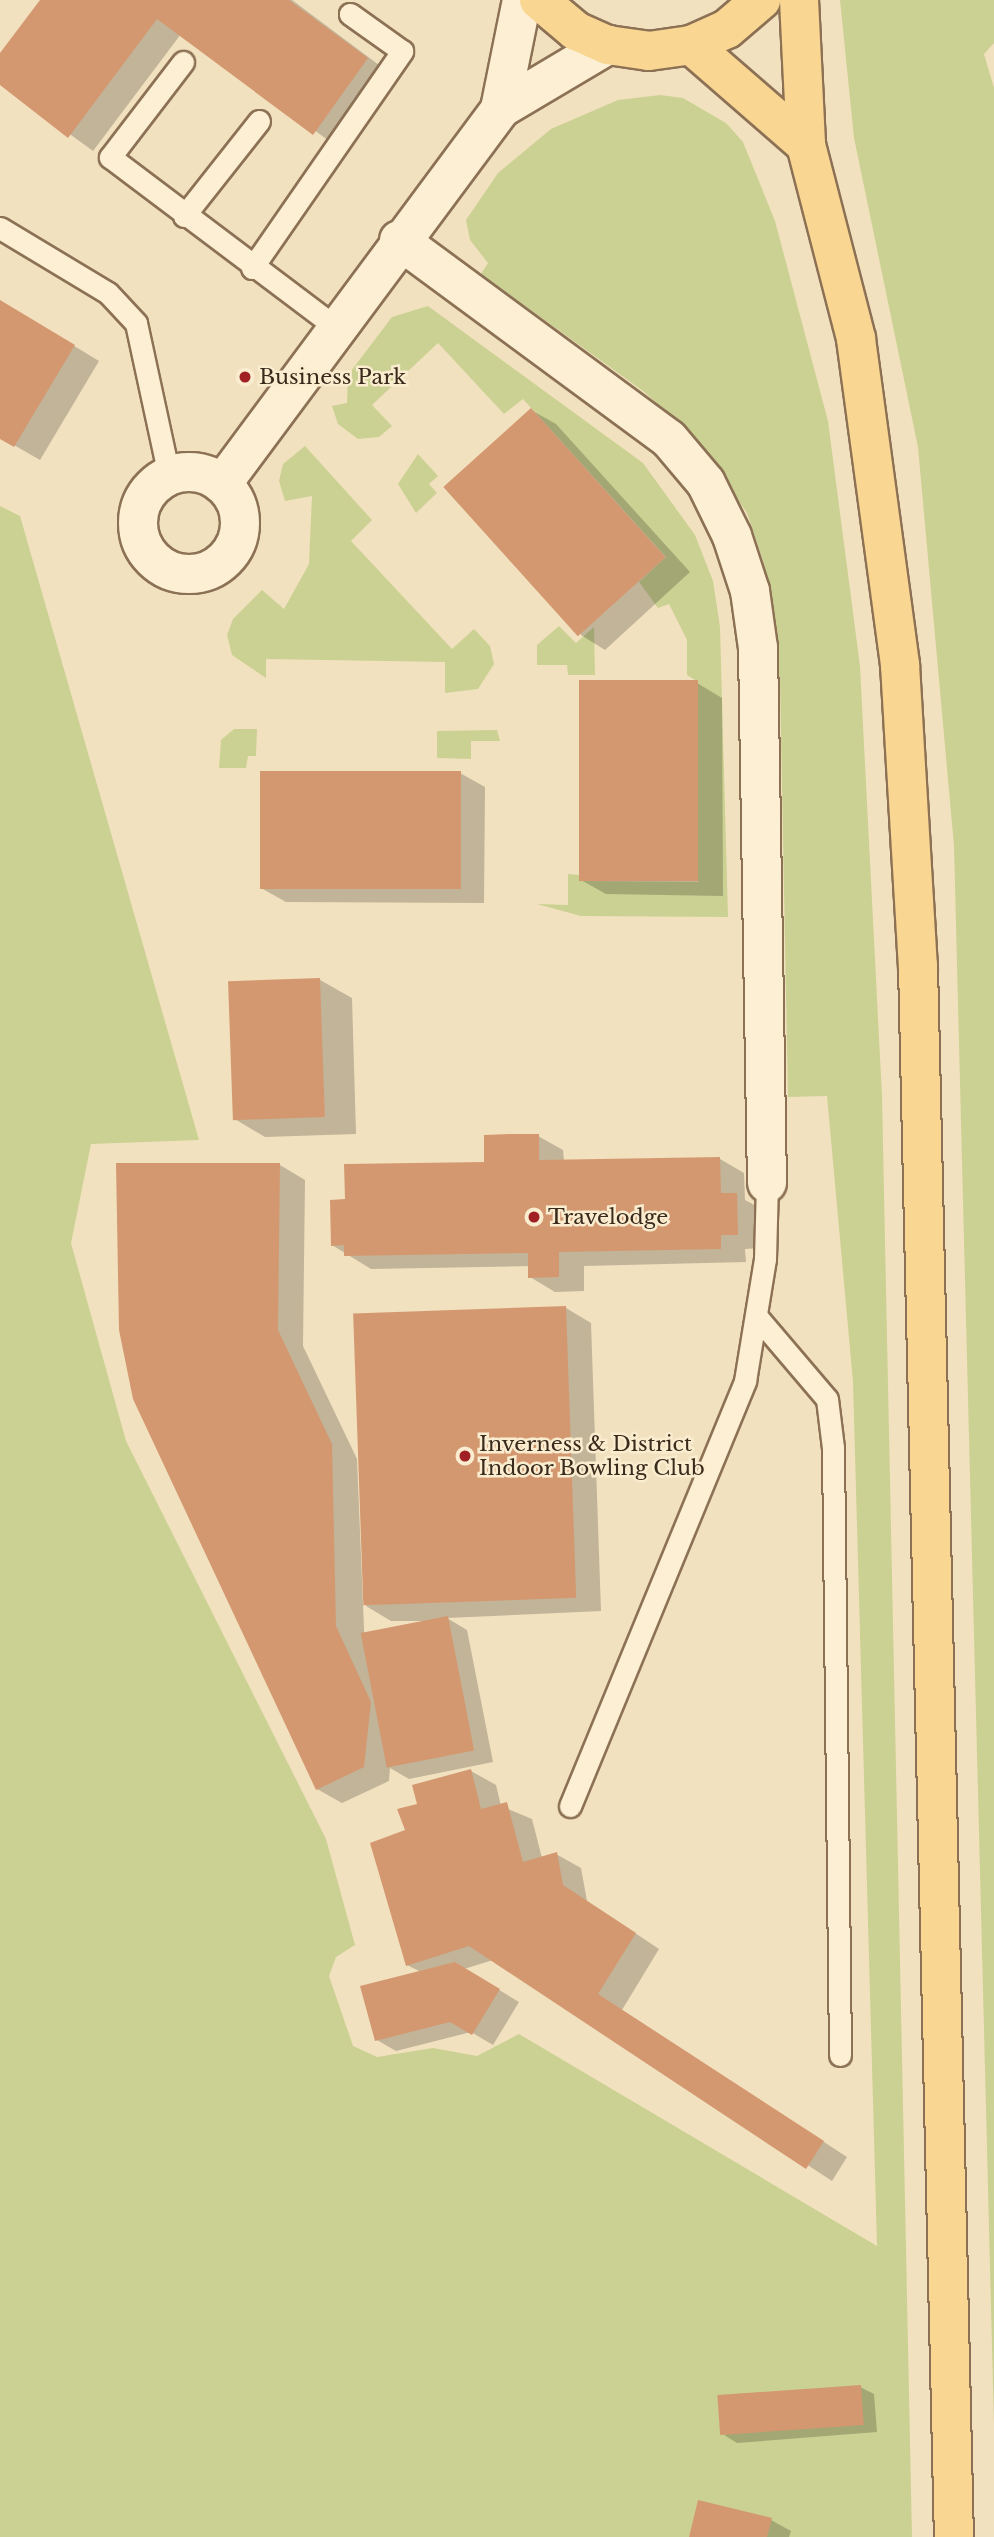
<!DOCTYPE html>
<html>
<head>
<meta charset="utf-8">
<style>
	body { margin:0 }
	#map { position:relative; width:994px; height:2537px; overflow:hidden; background:#f2e1bf; font-family:"Libre Baskerville",serif }
	div>[style] { position:absolute }
	.green>* { inset:0; background:#cbd192 }
	.shadow>* { inset:0; background:#0003 }
	.building>* { inset:0; background:#d49871; transform-origin:0 0 }
	.roads { filter:drop-shadow(2px 0 #8c7155) drop-shadow(-2px 0 #8c7155) drop-shadow(0 2px #8c7155) drop-shadow(0 -2px #8c7155) }
	.service>* { height:21px; margin:-10.5px; padding:0 10.5px; transform-origin:10.5px; border-radius:10.5px; background:#fcefd3 }
	.minor>* { height:38px; margin:-19px; padding:0 19px; transform-origin:19px; border-radius:19px; background:#fcefd3 }
	.minor>.ring { margin:-19px; padding:0; box-sizing:content-box; background:none; border:38px solid #fcefd3; border-radius:50% }
	.primary>* { height:38px; margin:-19px; padding:0 19px; transform-origin:19px; border-radius:19px; background:#f9d792 }
	.dots>* { width:19px; height:19px; translate:-50% -50%; box-sizing:border-box; border:4px solid #f9eccf; border-radius:50% }
	span { translate:-50% -50%; white-space:nowrap; text-align:center; line-height:1.15; -webkit-text-stroke:5px #f9eccf; paint-order:stroke }
	.poi-label { font-size:21px; color:#3a2a1b }
	.left { translate:0 -50%; text-align:left }
</style>
</head>
<body>
<div id="map">
	<div class="green">
		<i style="clip-path:polygon(840px 0,994px 0,994px 43px,984px 54px,994px 88px,994px 2425px,954px 846px,918px 447px,854px 138px)"></i>
		<i style="clip-path:polygon(660px 95px,683px 98px,726px 123px,743px 142px,775px 221px,828px 421px,860px 666px,882px 1096px,912px 2537px,0 2537px,0 506px,20px 516px,199px 1140px,91px 1144px,71px 1243px,126px 1441px,326px 1839px,355px 1945px,336px 1957px,329px 1976px,353px 2046px,377px 2057px,433px 2048px,477px 2056px,519px 2034px,877px 2246px,853px 1382px,827px 1096px,788px 1097px,780px 683px,763px 561px,747px 513px,695px 437px,643px 391px,481px 274px,488px 263px,470px 240px,466px 220px,498px 173px,551px 129px,618px 100px)"></i>
		<i style="clip-path:polygon(428px 306px,643px 463px,695px 535px,713px 581px,720px 627px,728px 917px,581px 916px,537px 904px,568px 905px,568px 874px,579px 875px,580px 881px,698px 882px,698px 682px,687px 675px,687px 640px,669px 604px,658px 608px,639px 582px,666px 557px,523px 399px,504px 414px,438px 343px,372px 405px,392px 426px,379px 437px,358px 439px,338px 424px,332px 406px,347px 403px,348px 375px,392px 317px)"></i>
		<i style="clip-path:polygon(305px 446px,372px 520px,351px 541px,452px 649px,474px 629px,490px 646px,494px 664px,478px 689px,445px 693px,445px 662px,266px 659px,266px 678px,232px 655px,227px 635px,233px 619px,262px 590px,284px 609px,309px 564px,312px 496px,285px 501px,279px 481px,283px 464px)"></i>
		<i style="clip-path:polygon(418px 454px,438px 476px,429px 484px,437px 493px,416px 513px,398px 484px)"></i>
		<i style="clip-path:polygon(559px 626px,576px 643px,594px 627px,595px 675px,568px 675px,567px 665px,537px 665px,537px 645px)"></i>
		<i style="clip-path:polygon(234px 729px,257px 729px,256px 756px,248px 756px,246px 768px,219px 768px,221px 740px)"></i>
		<i style="clip-path:polygon(437px 731px,497px 730px,500px 741px,471px 741px,471px 759px,437px 758px)"></i>
	</div>
	<div class="shadow">
		<i style="clip-path:polygon(42px 0,292px 0,391px 74px,339px 148px,181px 34px,93px 151px,0 83px,0 56px)"></i>
		<i style="clip-path:polygon(0 301px,99px 361px,40px 460px,0 437px)"></i>
		<i style="clip-path:polygon(531px 410px,556px 424px,690px 572px,605px 650px,581px 635px)"></i>
		<i style="clip-path:polygon(697px 683px,722px 698px,723px 896px,606px 894px,581px 880px)"></i>
		<i style="clip-path:polygon(460px 773px,485px 787px,484px 903px,286px 902px,261px 888px)"></i>
		<i style="clip-path:polygon(320px 980px,352px 998px,356px 1134px,265px 1137px,233px 1118px)"></i>
		<i style="clip-path:polygon(538px 1136px,563px 1150px,564px 1161px,720px 1159px,744px 1173px,745px 1200px,762px 1209px,763px 1248px,745px 1249px,746px 1262px,584px 1266px,584px 1291px,555px 1292px,530px 1277px,530px 1266px,371px 1269px,332px 1245px,347px 1201px,486px 1163px)"></i>
		<i style="clip-path:polygon(118px 1164px,280px 1165px,305px 1180px,303px 1346px,357px 1459px,365px 1652px,433px 1621px,391px 1621px,366px 1606px,566px 1308px,591px 1323px,601px 1611px,447px 1618px,467px 1630px,493px 1762px,409px 1779px,390px 1768px,389px 1781px,342px 1803px,317px 1789px)"></i>
		<i style="clip-path:polygon(471px 1771px,496px 1785px,501px 1806px,532px 1819px,542px 1858px,556px 1854px,581px 1868px,587px 1901px,659px 1949px,622px 2010px,847px 2157px,832px 2181px,493px 1960px,464px 1969px,519px 2002px,493px 2045px,471px 2032px,396px 2051px,377px 2040px,421px 1972px,407px 1965px,408px 1831px,419px 1805px)"></i>
		<i style="clip-path:polygon(860px 2387px,874px 2394px,877px 2432px,737px 2443px,724px 2435px)"></i>
		<i style="clip-path:polygon(771px 2520px,791px 2531px,789px 2537px,691px 2537px)"></i>
	</div>
	<div class="building">
		<i style="clip-path:polygon(40px 0,289px 0,368px 58px,313px 135px,157px 19px,68px 138px,0 85px,0 53px)"></i>
		<i style="clip-path:polygon(0 300px,75px 345px,14px 447px,0 439px)"></i>
		<i style="left:531px;top:408px;width:201px;height:118px;rotate:48deg"></i>
		<i style="left:579px;top:680px;width:119px;height:201px"></i>
		<i style="left:260px;top:771px;width:201px;height:118px"></i>
		<i style="left:320px;top:978px;width:139px;height:92px;rotate:88deg"></i>
		<i style="clip-path:polygon(511px 1134px,539px 1134px,539px 1160px,720px 1157px,721px 1193px,737px 1193px,738px 1235px,721px 1235px,721px 1249px,559px 1252px,559px 1277px,528px 1278px,528px 1253px,344px 1256px,344px 1245px,331px 1246px,330px 1200px,345px 1199px,344px 1164px,484px 1162px,484px 1135px)"></i>
		<i style="clip-path:polygon(116px 1163px,280px 1163px,278px 1330px,332px 1444px,336px 1626px,371px 1702px,364px 1767px,316px 1790px,133px 1399px,119px 1330px)"></i>
		<i style="left:566px;top:1306px;width:292px;height:213px;rotate:88deg"></i>
		<i style="left:448px;top:1616px;width:137px;height:89px;rotate:79deg"></i>
		<i style="clip-path:polygon(471px 1769px,481px 1809px,507px 1802px,523px 1862px,557px 1852px,563px 1885px,636px 1933px,598px 1994px,824px 2141px,806px 2169px,469px 1946px,406px 1966px,370px 1843px,405px 1830px,397px 1809px,417px 1804px,412px 1785px)"></i>
		<i style="clip-path:polygon(455px 1962px,500px 1989px,472px 2035px,450px 2022px,375px 2041px,360px 1986px)"></i>
		<i style="left:861px;top:2385px;width:40px;height:144px;rotate:86deg"></i>
		<i style="clip-path:polygon(698px 2500px,772px 2518px,767px 2537px,689px 2537px)"></i>
	</div>
	<div class="roads">
		<div class="service">
			<i style="left:183px;top:62px;width:120px;rotate:127.5deg"></i>
			<i style="left:110px;top:157px;width:283px;rotate:37deg"></i>
			<i style="left:184px;top:216px;width:121px;rotate:-51.7deg"></i>
			<i style="left:0;top:228px;width:126px;rotate:31deg"></i>
			<i style="left:108px;top:293px;width:41px;rotate:47deg"></i>
			<i style="left:136px;top:323px;width:157px;rotate:77.8deg"></i>
			<i style="left:252px;top:268px;width:264px;rotate:-55.3deg"></i>
			<i style="left:402px;top:51px;width:64px;rotate:-144.6deg"></i>
			<i style="left:758px;top:1318px;width:106px;rotate:49.6deg"></i>
			<i style="left:827px;top:1399px;width:49px;rotate:83deg"></i>
			<i style="left:833px;top:1448px;width:607px;rotate:89.34deg"></i>
			<i style="left:570px;top:1806px;width:460px;rotate:-67.6deg"></i>
			<i style="left:745px;top:1381px;width:124px;rotate:-80.7deg"></i>
			<i style="left:765px;top:1259px;width:76px;rotate:-88.5deg"></i>
		</div>
		<div class="minor">
			<i style="left:500px;top:109px;width:111px;rotate:-78.6deg"></i>
			<i style="left:399px;top:240px;width:335px;rotate:36.4deg"></i>
			<i style="left:669px;top:439px;width:57px;rotate:49.9deg"></i>
			<i style="left:706px;top:483px;width:59px;rotate:63.9deg"></i>
			<i style="left:732px;top:536px;width:58px;rotate:71.9deg"></i>
			<i style="left:750px;top:591px;width:58px;rotate:82deg"></i>
			<i style="left:758px;top:648px;width:535px;rotate:89.04deg"></i>
			<i class="ring" style="left:138px;top:472px;width:64px;height:64px"></i>
			<i style="left:222px;top:484px;width:467px;rotate:-53.4deg"></i>
			<i style="left:500px;top:109px;width:126px;rotate:-30.7deg"></i>
		</div>
		<div class="primary">
			<i style="left:539px;top:0;width:48px;rotate:40deg"></i>
			<i style="left:576px;top:31px;width:35px;rotate:24deg"></i>
			<i style="left:608px;top:45px;width:41px;rotate:8.3deg"></i>
			<i style="left:649px;top:51px;width:42px;rotate:-8.1deg"></i>
			<i style="left:691px;top:45px;width:39px;rotate:-24deg"></i>
			<i style="left:727px;top:29px;width:45px;rotate:-40.5deg"></i>
			<i style="left:799px;top:0;width:145px;rotate:87.2deg"></i>
			<i style="left:806px;top:145px;width:200px;rotate:75.5deg"></i>
			<i style="left:856px;top:339px;width:329px;rotate:82.3deg"></i>
			<i style="left:900px;top:665px;width:302px;rotate:86.6deg"></i>
			<i style="left:918px;top:966px;width:1571px;rotate:88.69deg"></i>
			<i style="left:691px;top:45px;width:152px;rotate:41deg"></i>
		</div>
	</div>
	<div class="dots">
		<i style="left:245px;top:377px;background:#a12023"></i>
		<i style="left:534px;top:1217px;background:#a12023"></i>
		<i style="left:465px;top:1456px;background:#a12023"></i>
	</div>
	<div class="poi-label">
		<span class="left" style="left:259px;top:377px">Business Park</span>
		<span class="left" style="left:548px;top:1217px">Travelodge</span>
		<span class="left" style="left:479px;top:1456px">Inverness &amp; District<br>Indoor Bowling Club</span>
	</div>
</div>
</body>
</html>
